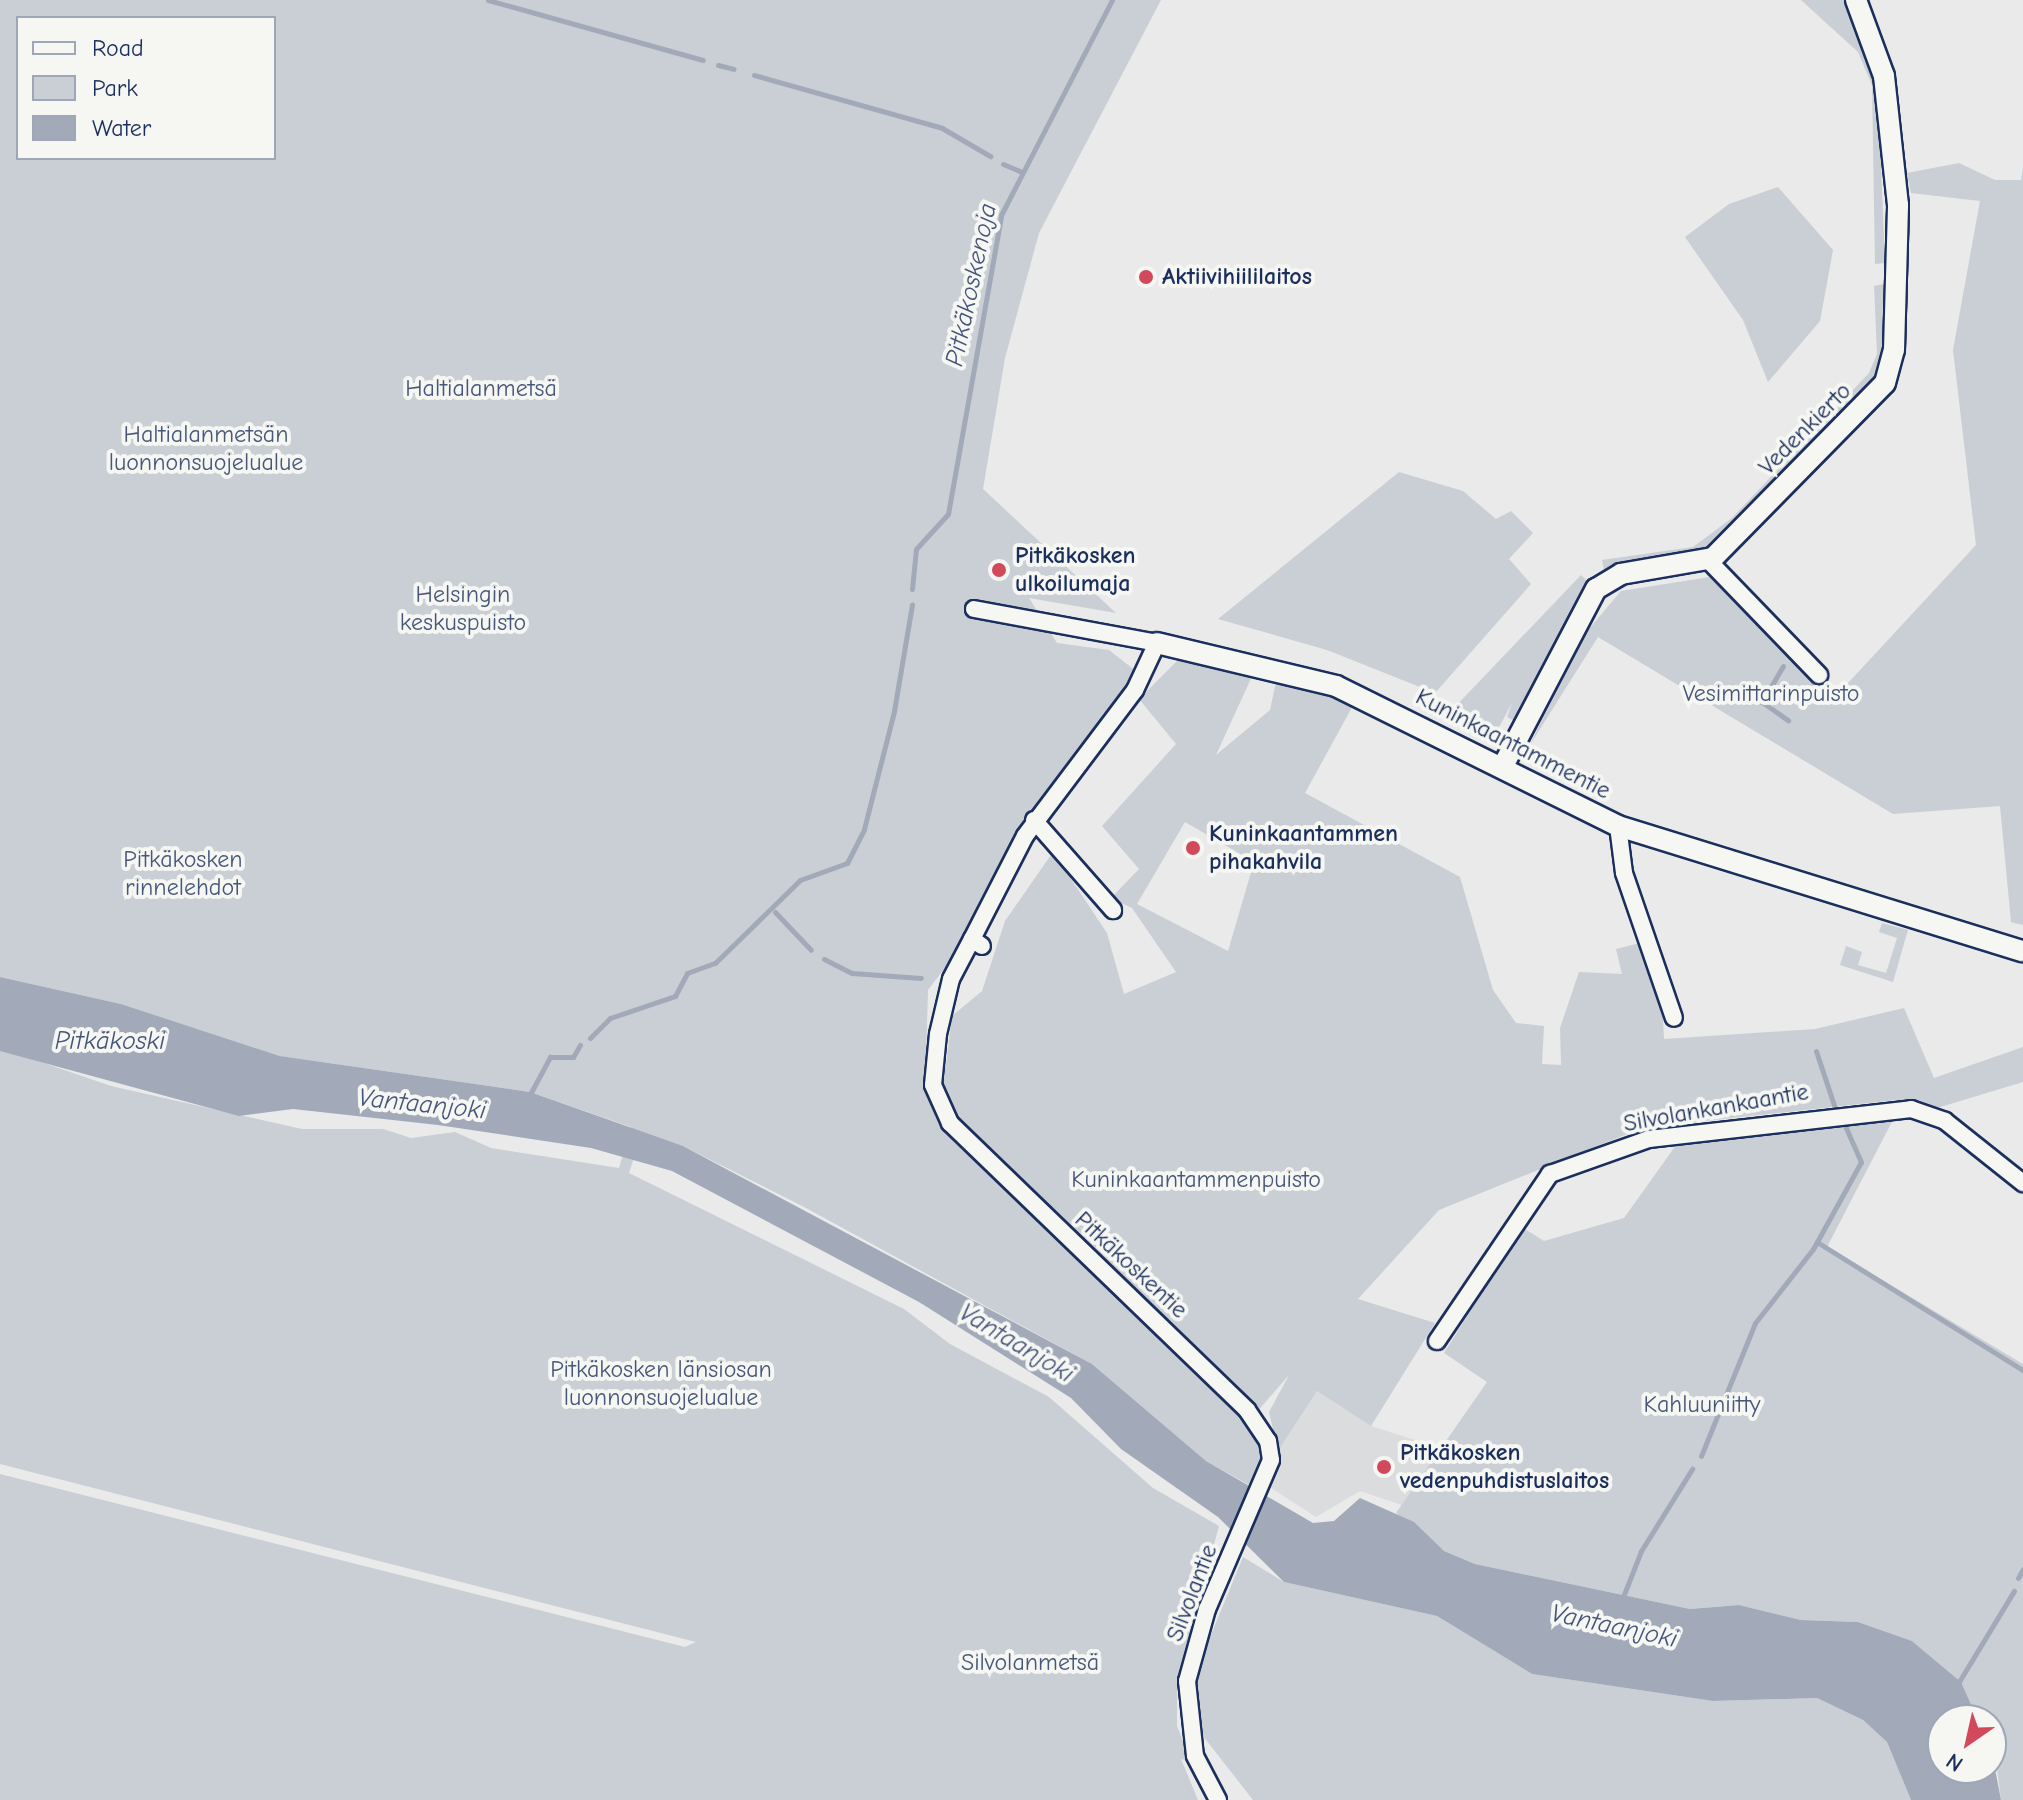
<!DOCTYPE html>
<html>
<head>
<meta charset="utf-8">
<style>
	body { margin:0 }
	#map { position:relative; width:2023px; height:1800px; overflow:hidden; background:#e9eae9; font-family:"Comic Neue",sans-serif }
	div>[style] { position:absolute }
	.built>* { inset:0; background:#dadcde }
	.green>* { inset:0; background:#caced5 }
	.water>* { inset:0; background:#a2aaba }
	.stream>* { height:5px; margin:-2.5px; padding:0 2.5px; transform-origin:2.5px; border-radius:2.5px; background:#a2aaba }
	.roads { filter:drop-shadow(2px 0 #1b2f5e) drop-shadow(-2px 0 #1b2f5e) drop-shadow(0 2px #1b2f5e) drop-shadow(0 -2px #1b2f5e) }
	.minor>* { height:16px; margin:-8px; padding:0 8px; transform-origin:8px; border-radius:8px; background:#f6f6f2 }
	.tertiary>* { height:20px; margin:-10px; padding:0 10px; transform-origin:10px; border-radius:10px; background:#f6f6f2 }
	.dots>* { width:22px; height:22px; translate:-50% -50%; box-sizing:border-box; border:4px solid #f6f6f2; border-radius:50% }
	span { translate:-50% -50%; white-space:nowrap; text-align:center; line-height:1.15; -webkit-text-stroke:8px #f6f6f2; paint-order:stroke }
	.poi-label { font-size:24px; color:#1b2f5e; font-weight:700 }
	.left { translate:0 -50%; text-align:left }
	.park-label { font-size:24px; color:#47577c }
	.street-label { font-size:24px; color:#1b2f5e }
	.water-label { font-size:26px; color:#44547a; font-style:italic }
	.legend { position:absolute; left:16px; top:16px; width:260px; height:144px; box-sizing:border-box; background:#f6f6f2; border:2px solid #9ea6b7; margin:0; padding:10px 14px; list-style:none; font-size:24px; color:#1b2f5e }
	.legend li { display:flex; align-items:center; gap:16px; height:40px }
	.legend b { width:40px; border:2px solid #9ea6b7 }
	.north { position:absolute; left:1927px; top:1704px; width:80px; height:80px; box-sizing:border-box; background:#f6f6f2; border:2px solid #9ea6b7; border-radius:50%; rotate:214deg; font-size:22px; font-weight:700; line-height:32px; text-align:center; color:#1b2f5e }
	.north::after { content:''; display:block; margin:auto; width:28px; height:36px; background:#d1495b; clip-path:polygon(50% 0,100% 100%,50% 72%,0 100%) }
</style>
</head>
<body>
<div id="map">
	<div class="built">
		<i style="clip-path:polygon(1317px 1391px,1371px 1426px,1446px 1450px,1405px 1506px,1360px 1491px,1316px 1517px,1268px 1486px,1278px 1451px)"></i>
	</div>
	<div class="green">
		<i style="clip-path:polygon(evenodd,0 0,1161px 0,1039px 233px,1005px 358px,983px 489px,1116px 613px,1029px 598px,1057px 643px,1109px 650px,1137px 672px,1023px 821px,956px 953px,928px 990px,926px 1059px,946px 1065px,952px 1016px,982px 991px,1005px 921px,1053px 852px,1107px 933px,1124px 994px,1176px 972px,1132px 908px,1111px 898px,1139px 869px,1102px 826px,1176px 744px,1139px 699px,1179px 659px,1254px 672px,1216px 755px,1270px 710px,1276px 682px,1356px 700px,1305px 793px,1460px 877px,1493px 990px,1516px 1023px,1544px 1026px,1542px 1064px,1561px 1065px,1560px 1028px,1579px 972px,1622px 974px,1616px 949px,1640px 943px,1662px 999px,1664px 1039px,1815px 1029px,1904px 1008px,1934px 1078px,2023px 1047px,2023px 1082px,1937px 1108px,1896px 1100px,1642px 1128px,1439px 1210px,1358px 1299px,1435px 1323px,1371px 1426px,1317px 1391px,1278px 1451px,1269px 1412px,1289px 1375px,1249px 1421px,1266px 1448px,1251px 1486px,1206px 1461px,1092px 1364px,806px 1208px,683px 1146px,642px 1133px,629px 1173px,904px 1309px,950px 1344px,1049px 1397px,1153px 1488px,1219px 1526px,1177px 1678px,1177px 1726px,1191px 1761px,1181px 1759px,1198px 1800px,0 1800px,0 1474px,685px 1647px,696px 1642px,0 1464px,0 1048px,111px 1086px,302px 1129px,383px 1129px,411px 1138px,455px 1132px,491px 1148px,619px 1168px,631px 1127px,530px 1092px,280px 1056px,121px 1004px,0 977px,0 0,18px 18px,274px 18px,274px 158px,18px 158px,18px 18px,0 0,1185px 822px,1254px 862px,1228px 951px,1137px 904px,1185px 822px)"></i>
		<i style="clip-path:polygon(1801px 0,1847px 0,1860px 25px,1878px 92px,1885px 263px,1875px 264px,1872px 85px,1858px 52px)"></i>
		<i style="clip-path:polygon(1959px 163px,1995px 180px,2021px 180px,2023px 168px,2023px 925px,2011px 922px,2000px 806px,1893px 814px,1598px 637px,1528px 748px,1588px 630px,1621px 591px,1710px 577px,1836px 696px,1976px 545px,1953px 350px,1980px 201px,1911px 193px,1907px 173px)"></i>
		<i style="clip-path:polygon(1778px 187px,1833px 250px,1820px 321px,1768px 382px,1743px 320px,1685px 237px,1729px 204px)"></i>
		<i style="clip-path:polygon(1884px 284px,1885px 347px,1877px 374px,1712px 546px,1604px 570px,1602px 560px,1693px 547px,1732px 518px,1869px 373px,1877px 354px,1874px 286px)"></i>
		<i style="clip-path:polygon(1399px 472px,1463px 491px,1496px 519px,1511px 511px,1533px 533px,1509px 559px,1531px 584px,1435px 693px,1327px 650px,1218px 619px)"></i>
		<i style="clip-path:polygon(1581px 575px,1588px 582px,1516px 722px,1507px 717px,1512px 703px,1498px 729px,1453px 709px)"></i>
		<i style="clip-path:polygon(1882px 923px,1908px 930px,1893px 982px,1840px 965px,1846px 946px,1862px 952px,1858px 965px,1886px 973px,1897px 938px,1879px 932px)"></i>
		<i style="clip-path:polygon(1897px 1112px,1827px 1247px,2023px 1364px,2023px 1800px,2001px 1800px,1991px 1720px,1978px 1720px,1961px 1682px,1912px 1641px,1858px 1622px,1801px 1620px,1739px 1605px,1690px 1609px,1475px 1564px,1444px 1551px,1396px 1513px,1487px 1382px,1444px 1353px,1523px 1228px,1544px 1241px,1624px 1218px,1679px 1141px)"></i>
		<i style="clip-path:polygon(1243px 1557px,1284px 1582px,1437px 1616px,1532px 1674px,1713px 1701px,1817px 1698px,1863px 1720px,1887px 1742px,1911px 1800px,1253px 1800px,1203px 1736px,1192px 1681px)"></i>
	</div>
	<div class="water">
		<i style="clip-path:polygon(0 977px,121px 1004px,280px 1056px,530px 1092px,683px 1146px,1092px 1364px,1206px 1461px,1313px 1523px,1334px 1521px,1360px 1498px,1414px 1522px,1444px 1551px,1475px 1564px,1690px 1609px,1739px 1605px,1801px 1620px,1858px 1622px,1912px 1641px,1961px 1682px,1978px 1720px,1943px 1720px,1943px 1768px,1991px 1768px,1991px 1748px,2001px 1800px,1911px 1800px,1887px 1742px,1863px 1720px,1817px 1698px,1713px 1701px,1532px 1674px,1437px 1616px,1284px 1582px,1218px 1517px,1121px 1449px,1071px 1398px,919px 1302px,672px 1171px,591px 1148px,438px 1125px,293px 1109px,239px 1116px,0 1051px)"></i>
	</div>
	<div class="stream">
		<i style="left:488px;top:0;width:223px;rotate:15.6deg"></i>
		<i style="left:718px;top:65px;width:16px;rotate:14deg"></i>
		<i style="left:754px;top:75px;width:195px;rotate:15.7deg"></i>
		<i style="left:942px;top:128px;width:56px;rotate:30.3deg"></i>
		<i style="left:1003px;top:164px;width:21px;rotate:23deg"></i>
		<i style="left:912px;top:589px;width:40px;rotate:-84.3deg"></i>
		<i style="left:916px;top:549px;width:47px;rotate:-47.6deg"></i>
		<i style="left:948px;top:514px;width:304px;rotate:-79.9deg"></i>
		<i style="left:1001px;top:215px;width:242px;rotate:-62.7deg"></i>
		<i style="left:1783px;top:666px;width:42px;rotate:120.3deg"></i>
		<i style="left:1762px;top:702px;width:32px;rotate:35deg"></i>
		<i style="left:775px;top:912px;width:52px;rotate:46.5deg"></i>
		<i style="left:824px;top:959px;width:31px;rotate:27deg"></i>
		<i style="left:852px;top:973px;width:69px;rotate:4.1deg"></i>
		<i style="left:590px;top:1038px;width:28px;rotate:-45deg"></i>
		<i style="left:610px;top:1018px;width:69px;rotate:-18.7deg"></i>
		<i style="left:675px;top:996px;width:26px;rotate:-62deg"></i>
		<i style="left:687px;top:973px;width:30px;rotate:-20deg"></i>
		<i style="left:715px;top:963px;width:119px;rotate:-44.3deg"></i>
		<i style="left:800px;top:880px;width:50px;rotate:-19.9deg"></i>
		<i style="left:847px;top:863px;width:38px;rotate:-63deg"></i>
		<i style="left:864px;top:829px;width:122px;rotate:-75.7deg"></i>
		<i style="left:894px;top:711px;width:108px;rotate:-80.4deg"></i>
		<i style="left:1816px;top:1051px;width:60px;rotate:71.6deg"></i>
		<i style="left:528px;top:1098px;width:47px;rotate:-61.8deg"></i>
		<i style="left:550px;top:1057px;width:23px"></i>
		<i style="left:573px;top:1057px;width:14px;rotate:-60deg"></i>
		<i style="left:1817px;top:1242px;width:243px;rotate:31.9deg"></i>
		<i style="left:1701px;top:1456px;width:144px;rotate:-67.9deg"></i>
		<i style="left:1755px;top:1323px;width:94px;rotate:-51.9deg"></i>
		<i style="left:1813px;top:1249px;width:99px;rotate:-61.1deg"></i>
		<i style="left:1861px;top:1162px;width:47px;rotate:-113.8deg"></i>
		<i style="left:2018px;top:1578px;width:10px;rotate:-61deg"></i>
		<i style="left:1621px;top:1602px;width:55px;rotate:-68.6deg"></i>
		<i style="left:1641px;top:1551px;width:97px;rotate:-58.1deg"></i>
		<i style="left:1957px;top:1685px;width:110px;rotate:-58.8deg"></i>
	</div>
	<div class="roads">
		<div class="minor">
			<i style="left:1708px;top:560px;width:160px;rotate:46deg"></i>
			<i style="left:974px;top:609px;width:186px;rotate:10.5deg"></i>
			<i style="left:1157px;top:643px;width:52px;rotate:115.1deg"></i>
			<i style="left:1135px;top:690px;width:183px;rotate:127deg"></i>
			<i style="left:1025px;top:836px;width:116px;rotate:117.2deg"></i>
			<i style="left:972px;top:939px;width:12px;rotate:35deg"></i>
			<i style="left:1034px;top:820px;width:120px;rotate:48.7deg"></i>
			<i style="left:1618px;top:826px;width:47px;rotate:82.7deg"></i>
			<i style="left:1624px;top:873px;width:153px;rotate:71deg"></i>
			<i style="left:972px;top:939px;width:45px;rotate:117.7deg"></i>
			<i style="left:951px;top:979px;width:57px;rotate:103.3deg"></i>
			<i style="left:938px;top:1034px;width:51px;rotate:95.6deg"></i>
			<i style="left:933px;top:1085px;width:42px;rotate:65.9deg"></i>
			<i style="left:950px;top:1123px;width:413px;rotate:44deg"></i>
			<i style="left:1247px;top:1410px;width:37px;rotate:56deg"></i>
			<i style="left:1268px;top:1441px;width:19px;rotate:81deg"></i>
			<i style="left:1271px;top:1460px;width:162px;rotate:113.2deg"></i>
			<i style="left:1207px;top:1609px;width:75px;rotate:105.5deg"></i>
			<i style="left:1187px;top:1681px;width:75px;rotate:83.9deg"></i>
			<i style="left:1195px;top:1756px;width:50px;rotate:62.4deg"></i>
			<i style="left:1437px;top:1341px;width:202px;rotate:-55.9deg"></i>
			<i style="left:1550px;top:1174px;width:105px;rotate:-19.5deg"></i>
			<i style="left:1649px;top:1139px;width:264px;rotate:-6.5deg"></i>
			<i style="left:1911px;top:1109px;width:36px;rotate:19deg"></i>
			<i style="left:1945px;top:1121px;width:100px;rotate:38.5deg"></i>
		</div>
		<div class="tertiary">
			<i style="left:1157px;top:643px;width:184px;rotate:13.5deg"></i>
			<i style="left:1336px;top:686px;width:315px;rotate:26.4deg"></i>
			<i style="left:1618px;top:826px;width:424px;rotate:17.2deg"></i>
			<i style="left:1503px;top:766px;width:200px;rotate:-62.3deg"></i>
			<i style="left:1596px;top:589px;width:29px;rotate:-31deg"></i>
			<i style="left:1621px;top:574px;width:93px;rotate:-9.9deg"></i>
			<i style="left:1713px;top:558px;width:245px;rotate:-45.5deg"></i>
			<i style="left:1885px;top:383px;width:34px;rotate:-75deg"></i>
			<i style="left:1894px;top:350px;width:145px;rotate:-88.4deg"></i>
			<i style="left:1898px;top:205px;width:130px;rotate:-96.2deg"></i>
			<i style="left:1884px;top:76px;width:81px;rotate:-110.2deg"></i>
		</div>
	</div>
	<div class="dots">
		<i style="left:1146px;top:277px;background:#d1495b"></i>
		<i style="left:999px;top:570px;background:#d1495b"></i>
		<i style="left:1193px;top:848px;background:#d1495b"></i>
		<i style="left:1384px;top:1467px;background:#d1495b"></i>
	</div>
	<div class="poi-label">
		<span class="left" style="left:1162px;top:277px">Aktiivihiililaitos</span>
		<span class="left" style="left:1015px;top:570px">Pitkäkosken<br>ulkoilumaja</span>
		<span class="left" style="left:1209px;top:848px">Kuninkaantammen<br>pihakahvila</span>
		<span class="left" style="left:1400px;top:1467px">Pitkäkosken<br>vedenpuhdistuslaitos</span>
	</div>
	<div class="park-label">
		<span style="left:481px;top:389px">Haltialanmetsä</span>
		<span style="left:206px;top:449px">Haltialanmetsän<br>luonnonsuojelualue</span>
		<span style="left:463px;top:609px">Helsingin<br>keskuspuisto</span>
		<span style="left:1771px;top:694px">Vesimittarinpuisto</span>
		<span style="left:183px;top:874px">Pitkäkosken<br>rinnelehdot</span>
		<span style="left:1196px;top:1180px">Kuninkaantammenpuisto</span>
		<span style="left:661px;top:1384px">Pitkäkosken länsiosan<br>luonnonsuojelualue</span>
		<span style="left:1702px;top:1405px">Kahluuniitty</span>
		<span style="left:1030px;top:1663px">Silvolanmetsä</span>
	</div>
	<div class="street-label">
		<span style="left:1805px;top:429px;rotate:-45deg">Vedenkierto</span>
		<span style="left:1513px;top:744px;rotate:27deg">Kuninkaantammentie</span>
		<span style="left:1716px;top:1108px;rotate:-10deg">Silvolankankaantie</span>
		<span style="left:1131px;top:1265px;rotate:43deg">Pitkäkoskentie</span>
		<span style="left:1192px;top:1593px;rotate:-69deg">Silvolantie</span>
	</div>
	<div class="water-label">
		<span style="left:972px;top:285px;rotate:-78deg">Pitkäkoskenoja</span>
		<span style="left:110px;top:1042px">Pitkäkoski</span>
		<span style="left:422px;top:1105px;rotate:6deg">Vantaanjoki</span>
		<span style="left:1016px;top:1344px;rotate:31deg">Vantaanjoki</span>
		<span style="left:1614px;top:1627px;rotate:12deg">Vantaanjoki</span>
	</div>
	<ul class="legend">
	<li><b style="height:10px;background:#f6f6f2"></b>Road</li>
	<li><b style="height:22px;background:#caced5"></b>Park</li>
	<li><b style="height:22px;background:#a2aaba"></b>Water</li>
	</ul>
	<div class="north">N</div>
</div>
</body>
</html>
